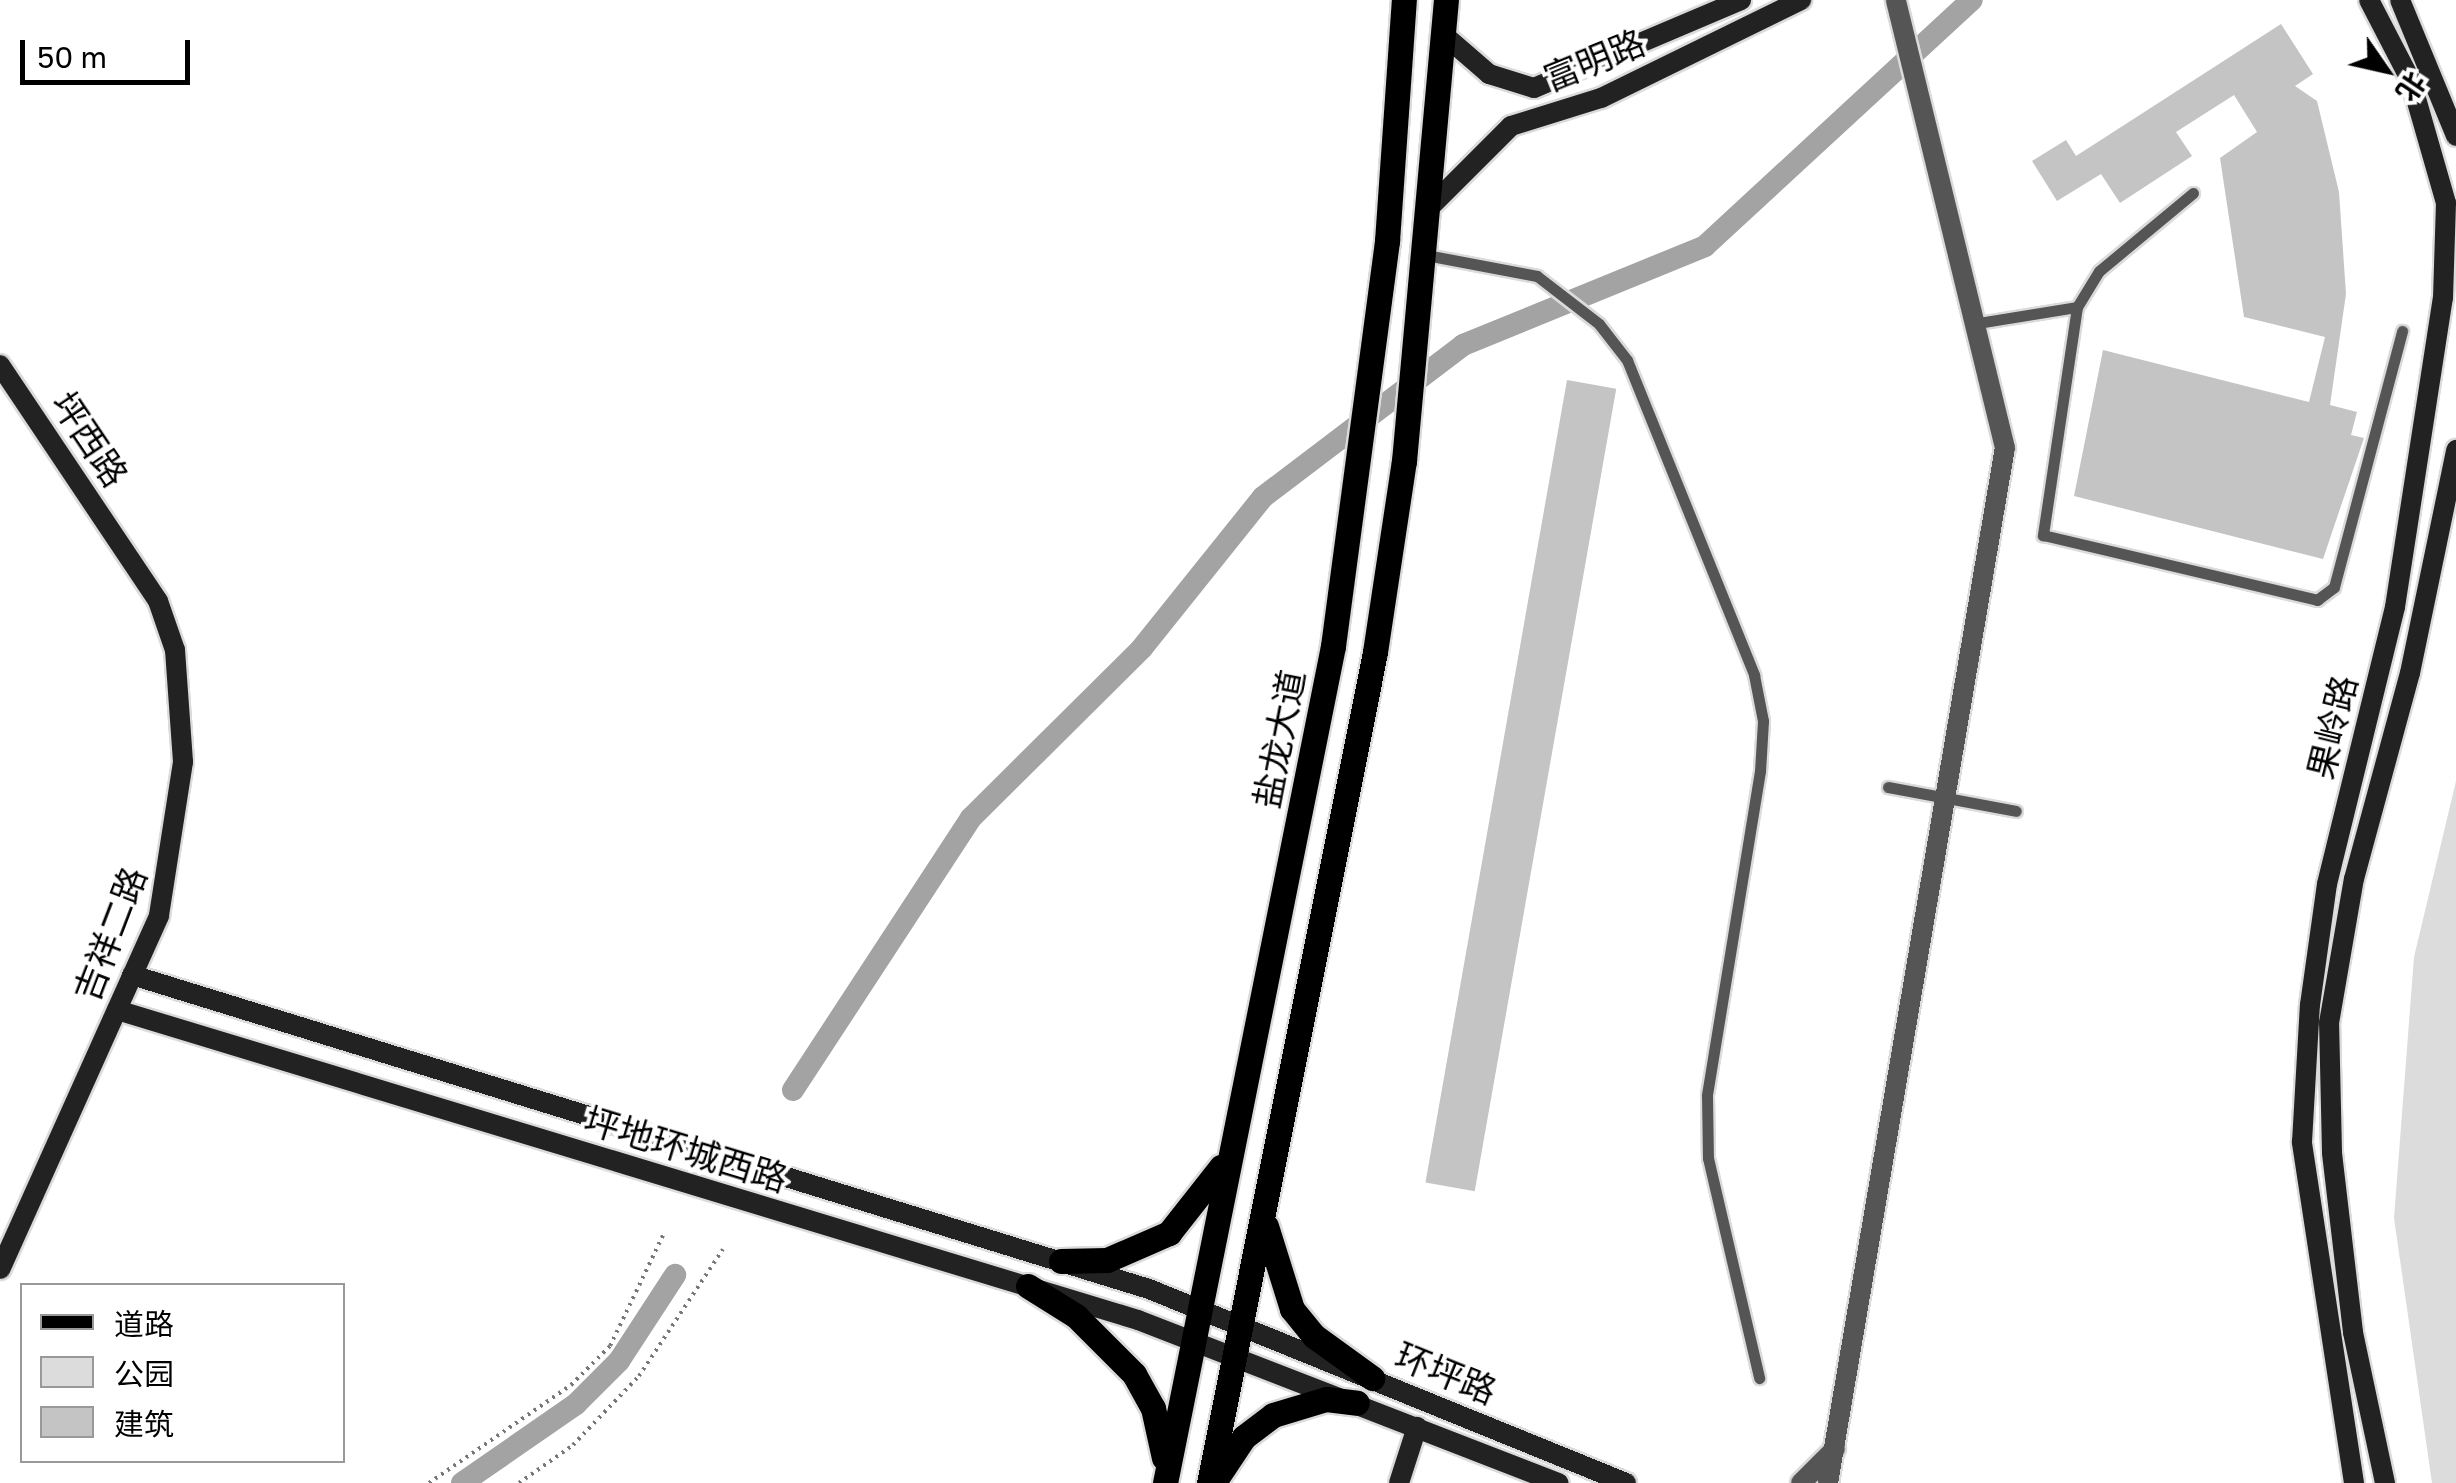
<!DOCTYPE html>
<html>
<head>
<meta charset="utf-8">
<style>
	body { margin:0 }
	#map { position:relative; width:2456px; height:1483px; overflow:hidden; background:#fff; font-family:"Golos Text","Noto Sans SC",sans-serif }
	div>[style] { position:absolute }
	.green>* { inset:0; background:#dcdcdc }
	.canal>* { height:22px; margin:-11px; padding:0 11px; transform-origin:11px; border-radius:11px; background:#a3a3a3 }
	.building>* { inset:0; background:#c4c4c4; transform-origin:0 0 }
	.path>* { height:4px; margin-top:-2px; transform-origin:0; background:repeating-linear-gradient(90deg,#777 0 2.5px,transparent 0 7.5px) }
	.roads { filter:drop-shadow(2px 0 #dbdbdb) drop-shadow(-2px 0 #dbdbdb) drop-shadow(0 2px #dbdbdb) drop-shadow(0 -2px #dbdbdb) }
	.lane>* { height:11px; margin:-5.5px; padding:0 5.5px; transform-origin:5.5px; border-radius:5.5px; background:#555 }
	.street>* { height:20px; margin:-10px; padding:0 10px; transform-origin:10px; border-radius:10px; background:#555 }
	.secondary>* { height:20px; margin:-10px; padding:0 10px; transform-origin:10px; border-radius:10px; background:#222 }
	.primary>* { height:25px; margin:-12.5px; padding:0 12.5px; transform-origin:12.5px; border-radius:12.5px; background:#000 }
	span { translate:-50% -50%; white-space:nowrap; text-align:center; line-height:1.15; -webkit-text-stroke:8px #fff; paint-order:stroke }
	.street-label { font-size:35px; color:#000 }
	.legend { position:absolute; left:20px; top:1283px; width:325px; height:180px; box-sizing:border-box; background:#fff; border:2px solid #999; margin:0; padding:12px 18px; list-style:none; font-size:30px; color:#000 }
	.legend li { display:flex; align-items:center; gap:20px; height:50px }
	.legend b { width:50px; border:2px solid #999 }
	.north { position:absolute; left:2336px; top:20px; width:100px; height:100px; -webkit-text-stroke:8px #fff; paint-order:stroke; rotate:124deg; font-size:28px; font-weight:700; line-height:40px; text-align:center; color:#000 }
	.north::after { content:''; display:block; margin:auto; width:35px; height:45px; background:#000; clip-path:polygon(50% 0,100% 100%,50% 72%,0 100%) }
	.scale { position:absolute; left:20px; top:40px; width:170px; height:45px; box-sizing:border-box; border:5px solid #000; border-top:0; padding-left:12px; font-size:30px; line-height:35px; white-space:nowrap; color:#000; -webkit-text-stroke:8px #fff; paint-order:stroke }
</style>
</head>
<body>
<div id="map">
	<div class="green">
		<i style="clip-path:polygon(2456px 781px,2456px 1483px,2432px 1483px,2394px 1218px,2414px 957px)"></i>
	</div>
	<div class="canal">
		<i style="left:793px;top:1090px;width:325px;rotate:-56.8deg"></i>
		<i style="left:971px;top:818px;width:241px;rotate:-44.8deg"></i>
		<i style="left:1142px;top:648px;width:193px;rotate:-51.3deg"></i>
		<i style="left:1263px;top:497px;width:251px;rotate:-37.2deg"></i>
		<i style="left:1463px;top:345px;width:261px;rotate:-22.2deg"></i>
		<i style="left:1705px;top:246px;width:363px;rotate:-42.7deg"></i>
		<i style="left:462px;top:1483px;width:139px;rotate:-34.7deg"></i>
		<i style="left:576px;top:1404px;width:61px;rotate:-45deg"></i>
		<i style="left:619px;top:1361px;width:103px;rotate:-56.9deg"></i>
	</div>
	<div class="building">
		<i style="clip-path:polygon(2281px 24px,2313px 74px,2295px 86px,2317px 101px,2339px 192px,2346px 294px,2330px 405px,2357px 412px,2351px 435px,2364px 438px,2323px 559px,2074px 496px,2103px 350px,2309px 402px,2325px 337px,2244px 317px,2220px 158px,2257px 132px,2234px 95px,2176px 132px,2192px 156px,2120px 203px,2101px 174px,2057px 201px,2032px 161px,2066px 140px,2076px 156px)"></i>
		<i style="left:1567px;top:380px;width:50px;height:815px;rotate:10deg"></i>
	</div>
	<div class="path">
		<i style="left:429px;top:1483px;width:173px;rotate:-34.6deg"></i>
		<i style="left:571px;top:1385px;width:55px;rotate:-45deg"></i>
		<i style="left:610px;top:1346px;width:127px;rotate:-64.4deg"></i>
		<i style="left:519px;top:1483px;width:66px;rotate:-35.1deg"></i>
		<i style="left:573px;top:1445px;width:95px;rotate:-46.3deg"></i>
		<i style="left:639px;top:1376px;width:152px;rotate:-56.5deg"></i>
	</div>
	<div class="roads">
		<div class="lane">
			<i style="left:2193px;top:193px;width:122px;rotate:140.3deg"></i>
			<i style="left:2099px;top:271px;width:42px;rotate:121.4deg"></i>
			<i style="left:2077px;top:307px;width:231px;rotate:98.5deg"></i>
			<i style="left:2043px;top:535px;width:282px;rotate:13.3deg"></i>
			<i style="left:2317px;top:600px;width:21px;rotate:-37deg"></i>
			<i style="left:2334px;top:587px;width:265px;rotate:-75.1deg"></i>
			<i style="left:1426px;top:255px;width:113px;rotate:10.7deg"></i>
			<i style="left:1537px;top:276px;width:78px;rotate:37.7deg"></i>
			<i style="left:1599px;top:324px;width:46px;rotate:52.1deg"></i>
			<i style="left:1627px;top:360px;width:340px;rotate:68deg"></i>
			<i style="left:1754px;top:675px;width:47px;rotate:78.9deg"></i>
			<i style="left:1763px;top:721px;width:50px;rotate:93.4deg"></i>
			<i style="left:1760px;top:771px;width:329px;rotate:99.3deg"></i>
			<i style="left:1707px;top:1096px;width:62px;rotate:89.1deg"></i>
			<i style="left:1708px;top:1158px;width:226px;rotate:76.9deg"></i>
			<i style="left:1978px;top:323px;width:100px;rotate:-9.2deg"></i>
			<i style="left:1888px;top:787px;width:130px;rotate:10.6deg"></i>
		</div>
		<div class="street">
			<i style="left:1801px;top:1483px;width:48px;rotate:-45deg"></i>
			<i style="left:1828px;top:1483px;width:1050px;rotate:-80.3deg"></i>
			<i style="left:2005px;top:448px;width:461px;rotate:-103.7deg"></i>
		</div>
		<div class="secondary">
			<i style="left:2400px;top:0;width:147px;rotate:67.6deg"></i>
			<i style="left:1444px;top:35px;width:60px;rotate:40.9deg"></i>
			<i style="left:1489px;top:74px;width:47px;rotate:17.3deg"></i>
			<i style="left:1534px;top:88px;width:225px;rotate:-23deg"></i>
			<i style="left:1431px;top:206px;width:113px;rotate:-45deg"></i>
			<i style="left:1511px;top:126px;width:94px;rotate:-17.3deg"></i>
			<i style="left:1601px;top:98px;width:223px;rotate:-26.1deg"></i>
			<i style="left:0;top:365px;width:284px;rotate:56.2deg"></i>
			<i style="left:158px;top:601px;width:52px;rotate:70.9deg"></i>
			<i style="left:175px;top:650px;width:112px;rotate:85.9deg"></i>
			<i style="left:183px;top:762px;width:156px;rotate:98.9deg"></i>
			<i style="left:159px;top:916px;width:387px;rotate:114.2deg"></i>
			<i style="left:132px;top:975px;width:1064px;rotate:17.16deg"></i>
			<i style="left:1149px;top:1289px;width:515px;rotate:22.13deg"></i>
			<i style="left:117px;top:1010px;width:1067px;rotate:16.89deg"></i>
			<i style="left:1138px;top:1320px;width:451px;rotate:21.2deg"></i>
			<i style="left:1399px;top:1483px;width:59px;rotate:-72.2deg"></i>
			<i style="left:2354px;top:1483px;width:345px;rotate:-98.7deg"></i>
			<i style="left:2302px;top:1142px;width:137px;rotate:-86.7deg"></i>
			<i style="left:2310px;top:1005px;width:122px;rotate:-82deg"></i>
			<i style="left:2327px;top:884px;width:285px;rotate:-76.2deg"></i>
			<i style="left:2395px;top:607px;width:313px;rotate:-81.2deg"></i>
			<i style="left:2443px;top:298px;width:95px;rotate:-88.2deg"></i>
			<i style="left:2446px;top:203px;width:127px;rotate:-106deg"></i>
			<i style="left:2411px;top:81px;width:91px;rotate:-117.4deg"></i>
			<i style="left:2385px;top:1483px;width:154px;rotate:-102deg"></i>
			<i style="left:2353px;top:1332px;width:181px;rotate:-96.7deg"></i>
			<i style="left:2332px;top:1152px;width:129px;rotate:-91.3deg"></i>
			<i style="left:2329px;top:1023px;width:146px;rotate:-80.2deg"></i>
			<i style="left:2354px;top:879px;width:213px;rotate:-74.8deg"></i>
			<i style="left:2410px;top:673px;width:228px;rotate:-78.3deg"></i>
		</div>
		<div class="primary">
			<i style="left:1266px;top:1226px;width:87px;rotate:72.6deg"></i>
			<i style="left:1292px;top:1309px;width:35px;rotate:51deg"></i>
			<i style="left:1314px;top:1336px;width:72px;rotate:35.9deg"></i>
			<i style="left:1061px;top:1261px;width:46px;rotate:-1.2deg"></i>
			<i style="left:1107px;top:1260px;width:68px;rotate:-23.5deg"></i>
			<i style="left:1169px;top:1233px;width:84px;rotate:-51.8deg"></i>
			<i style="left:1028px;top:1286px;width:57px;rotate:32deg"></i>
			<i style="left:1076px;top:1316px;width:82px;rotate:45deg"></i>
			<i style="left:1134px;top:1374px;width:39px;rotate:61deg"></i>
			<i style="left:1153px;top:1408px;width:51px;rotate:77.6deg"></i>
			<i style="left:1216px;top:1479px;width:50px;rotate:-56.3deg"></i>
			<i style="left:1244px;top:1437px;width:36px;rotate:-37deg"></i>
			<i style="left:1273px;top:1415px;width:55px;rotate:-16.8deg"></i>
			<i style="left:1326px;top:1399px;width:31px;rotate:7deg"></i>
			<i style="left:1165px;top:1483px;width:854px;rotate:-78.65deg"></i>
			<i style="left:1333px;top:646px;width:409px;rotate:-82.4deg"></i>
			<i style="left:1387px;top:241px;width:242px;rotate:-86deg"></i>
			<i style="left:1209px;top:1483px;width:847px;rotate:-78.7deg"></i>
			<i style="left:1375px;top:652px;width:193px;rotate:-81.4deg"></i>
			<i style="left:1404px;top:461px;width:463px;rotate:-84.8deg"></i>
		</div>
	</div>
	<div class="street-label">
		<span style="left:1594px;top:60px;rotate:-22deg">富明路</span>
		<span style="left:90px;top:439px;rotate:56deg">坪西路</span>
		<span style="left:2332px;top:727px;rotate:-76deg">果岭路</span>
		<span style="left:1279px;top:739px;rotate:-79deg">盐龙大道</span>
		<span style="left:110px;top:934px;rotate:-69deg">吉祥二路</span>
		<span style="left:686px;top:1149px;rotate:17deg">坪地环城西路</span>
		<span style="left:1446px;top:1373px;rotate:22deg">环坪路</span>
	</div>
	<ul class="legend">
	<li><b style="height:12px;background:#000"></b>道路</li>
	<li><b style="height:28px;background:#dcdcdc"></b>公园</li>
	<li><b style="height:28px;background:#c4c4c4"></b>建筑</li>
	</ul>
	<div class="north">北</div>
	<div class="scale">50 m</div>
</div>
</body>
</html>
